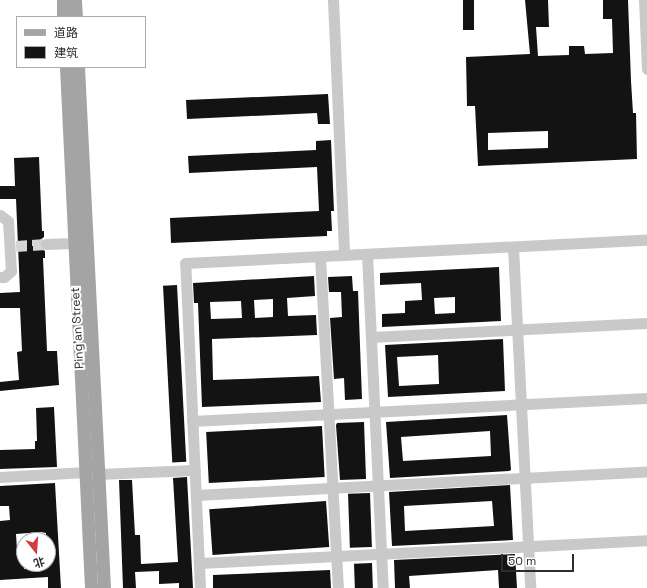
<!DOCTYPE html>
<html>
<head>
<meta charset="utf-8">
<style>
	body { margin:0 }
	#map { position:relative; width:647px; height:588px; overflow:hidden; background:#fff; font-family:"Space Grotesk","Noto Sans SC",sans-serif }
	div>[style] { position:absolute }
	.building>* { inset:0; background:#131313; transform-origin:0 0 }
	.minor-tunnel>* { height:11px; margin-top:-5.5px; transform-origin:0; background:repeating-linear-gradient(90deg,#d5d5d5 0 11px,transparent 0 16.5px) }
	.minor>* { height:11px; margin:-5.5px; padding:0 5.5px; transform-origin:5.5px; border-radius:5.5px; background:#c9c9c9 }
	.major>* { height:13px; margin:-6.5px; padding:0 6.5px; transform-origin:6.5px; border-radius:6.5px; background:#a4a4a4 }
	span { translate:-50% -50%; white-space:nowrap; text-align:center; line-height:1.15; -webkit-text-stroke:4px #fff; paint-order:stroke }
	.street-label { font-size:12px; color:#2c2c2c }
	.legend { position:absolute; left:16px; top:16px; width:130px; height:52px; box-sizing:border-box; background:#fff; border:1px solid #ababab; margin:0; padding:5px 7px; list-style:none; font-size:12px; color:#2c2c2c }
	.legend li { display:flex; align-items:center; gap:8px; height:20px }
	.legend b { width:20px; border:1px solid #ababab }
	.north { position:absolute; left:16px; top:532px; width:40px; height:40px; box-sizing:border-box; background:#fff; border:1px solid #ababab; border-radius:50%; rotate:163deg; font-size:11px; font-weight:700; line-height:16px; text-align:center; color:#2c2c2c }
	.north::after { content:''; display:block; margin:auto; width:14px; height:18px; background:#d33d42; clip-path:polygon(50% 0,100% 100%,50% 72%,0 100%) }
	.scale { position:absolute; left:501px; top:554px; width:73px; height:18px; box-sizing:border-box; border:2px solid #2c2c2c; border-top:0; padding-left:5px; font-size:12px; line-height:14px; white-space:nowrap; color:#2c2c2c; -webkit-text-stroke:3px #fff; paint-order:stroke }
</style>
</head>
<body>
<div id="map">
	<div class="building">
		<i style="left:463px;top:0;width:11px;height:30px"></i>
		<i style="clip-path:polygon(evenodd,525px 0,548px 0,549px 27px,536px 27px,538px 56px,569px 55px,569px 46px,584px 46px,585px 54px,613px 53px,612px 19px,603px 19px,603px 0,628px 0,631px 81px,633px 113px,636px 113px,637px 159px,478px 166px,475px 106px,467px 106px,466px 57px,530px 54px,525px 0,548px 131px,548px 148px,488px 150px,488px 133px,548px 131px)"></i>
		<i style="clip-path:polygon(328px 94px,330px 124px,318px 124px,317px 113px,187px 119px,186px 100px)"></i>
		<i style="clip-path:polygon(331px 140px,334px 211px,331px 211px,332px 231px,327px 231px,327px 236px,171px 243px,170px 218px,319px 211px,317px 167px,189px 173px,188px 156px,316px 150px,316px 141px)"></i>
		<i style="clip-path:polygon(39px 157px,42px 231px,44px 231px,44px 237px,40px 240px,39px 245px,40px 248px,45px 251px,45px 258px,43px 258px,47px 351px,57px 351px,59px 385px,0 391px,0 382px,19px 380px,17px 352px,22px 351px,20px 308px,0 308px,0 293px,20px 292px,16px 199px,0 199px,0 186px,15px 186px,14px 158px)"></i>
		<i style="clip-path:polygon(evenodd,499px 267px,501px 321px,382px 327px,382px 314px,405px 313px,405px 301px,422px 300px,421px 283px,380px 285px,380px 273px,499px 267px,455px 297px,455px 313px,435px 314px,434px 298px,455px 297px)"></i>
		<i style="clip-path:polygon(evenodd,314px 276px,315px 296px,287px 298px,288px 316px,316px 315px,317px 335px,212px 339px,213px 380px,319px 376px,321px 402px,202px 407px,198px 303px,194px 303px,193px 283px,314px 276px,273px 299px,273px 317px,255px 318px,254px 300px,273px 299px,314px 276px,241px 301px,242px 318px,211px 319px,210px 302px,241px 301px)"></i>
		<i style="clip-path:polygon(352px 276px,353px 291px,358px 291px,362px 399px,345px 400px,344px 378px,334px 379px,330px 318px,342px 317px,341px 292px,329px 292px,328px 277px)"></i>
		<i style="left:177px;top:285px;width:177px;height:14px;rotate:87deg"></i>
		<i style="clip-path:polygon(evenodd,503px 339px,505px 391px,388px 397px,385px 345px,503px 339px,438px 355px,439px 384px,399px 386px,397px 357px,438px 355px)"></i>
		<i style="clip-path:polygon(54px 407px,57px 467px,0 469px,0 450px,35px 449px,35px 441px,37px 441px,36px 408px)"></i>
		<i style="clip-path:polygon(evenodd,507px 415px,511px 470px,509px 471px,390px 478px,386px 422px,507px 415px,490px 431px,491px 456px,403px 461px,401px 437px,490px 431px)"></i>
		<i style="clip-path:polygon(364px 422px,366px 479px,340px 480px,336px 425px,337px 423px)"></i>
		<i style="left:322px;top:426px;width:51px;height:116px;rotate:87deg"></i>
		<i style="clip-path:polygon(187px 477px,193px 588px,179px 588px,179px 583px,159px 584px,159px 571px,135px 572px,136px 588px,123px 588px,119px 480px,132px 480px,135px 535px,140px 535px,141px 564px,178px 562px,173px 478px)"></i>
		<i style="clip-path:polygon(evenodd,55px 483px,61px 588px,48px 588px,48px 577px,0 580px,0 521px,10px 520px,9px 506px,0 506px,0 486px,55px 483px,41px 532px,46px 533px,46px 540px,48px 540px,48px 567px,24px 569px,24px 550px,17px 550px,16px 534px,41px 532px)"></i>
		<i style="clip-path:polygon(evenodd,510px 485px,513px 540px,392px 546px,389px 492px,510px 485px,492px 501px,494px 526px,405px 531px,404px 506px,492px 501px)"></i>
		<i style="left:370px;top:493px;width:54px;height:22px;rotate:88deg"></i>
		<i style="left:326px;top:501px;width:46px;height:117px;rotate:86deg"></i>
		<i style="clip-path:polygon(515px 554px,517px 588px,499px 588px,498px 570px,409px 576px,410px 588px,395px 588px,394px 560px)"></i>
		<i style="left:372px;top:563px;width:25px;height:18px;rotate:88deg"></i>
		<i style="clip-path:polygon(330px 570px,331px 588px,213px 588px,213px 575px)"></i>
	</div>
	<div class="minor-tunnel">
		<i style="left:16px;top:246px;width:30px;rotate:-4deg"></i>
	</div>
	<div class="minor">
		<i style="left:333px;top:0;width:255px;rotate:87.5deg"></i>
		<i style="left:644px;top:0;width:69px;rotate:87.5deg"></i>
		<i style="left:0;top:215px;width:10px;rotate:37deg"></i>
		<i style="left:8px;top:221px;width:50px;rotate:86.6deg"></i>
		<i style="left:11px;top:271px;width:9px;rotate:139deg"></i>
		<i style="left:4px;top:277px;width:4px;rotate:180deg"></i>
		<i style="left:46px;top:244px;width:28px;rotate:-2deg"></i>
		<i style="left:513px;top:247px;width:341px;rotate:87.1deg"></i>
		<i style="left:367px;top:254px;width:334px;rotate:87.3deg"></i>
		<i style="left:320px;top:257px;width:331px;rotate:86.9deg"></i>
		<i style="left:371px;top:337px;width:276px;rotate:-2.9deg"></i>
		<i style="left:192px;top:421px;width:456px;rotate:-2.9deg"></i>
		<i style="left:98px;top:474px;width:97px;rotate:-2.4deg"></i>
		<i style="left:0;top:477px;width:86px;rotate:-3.3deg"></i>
		<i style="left:196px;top:495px;width:452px;rotate:-3deg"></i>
		<i style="left:199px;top:563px;width:449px;rotate:-2.9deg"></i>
		<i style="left:200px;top:588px;width:325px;rotate:-92.6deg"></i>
		<i style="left:185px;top:263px;width:463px;rotate:-2.9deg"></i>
	</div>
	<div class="major">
		<i style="left:63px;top:0;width:17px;rotate:90deg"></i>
		<i style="left:75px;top:0;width:17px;rotate:87deg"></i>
		<i style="left:66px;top:67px;width:522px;rotate:87.25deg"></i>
		<i style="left:78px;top:67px;width:522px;rotate:87.14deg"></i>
	</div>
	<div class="street-label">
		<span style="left:78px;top:328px;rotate:-93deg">Ping'an Street</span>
	</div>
	<ul class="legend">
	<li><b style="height:5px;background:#a4a4a4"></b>道路</li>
	<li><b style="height:11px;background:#131313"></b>建筑</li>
	</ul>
	<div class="north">北</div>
	<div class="scale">50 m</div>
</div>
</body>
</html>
